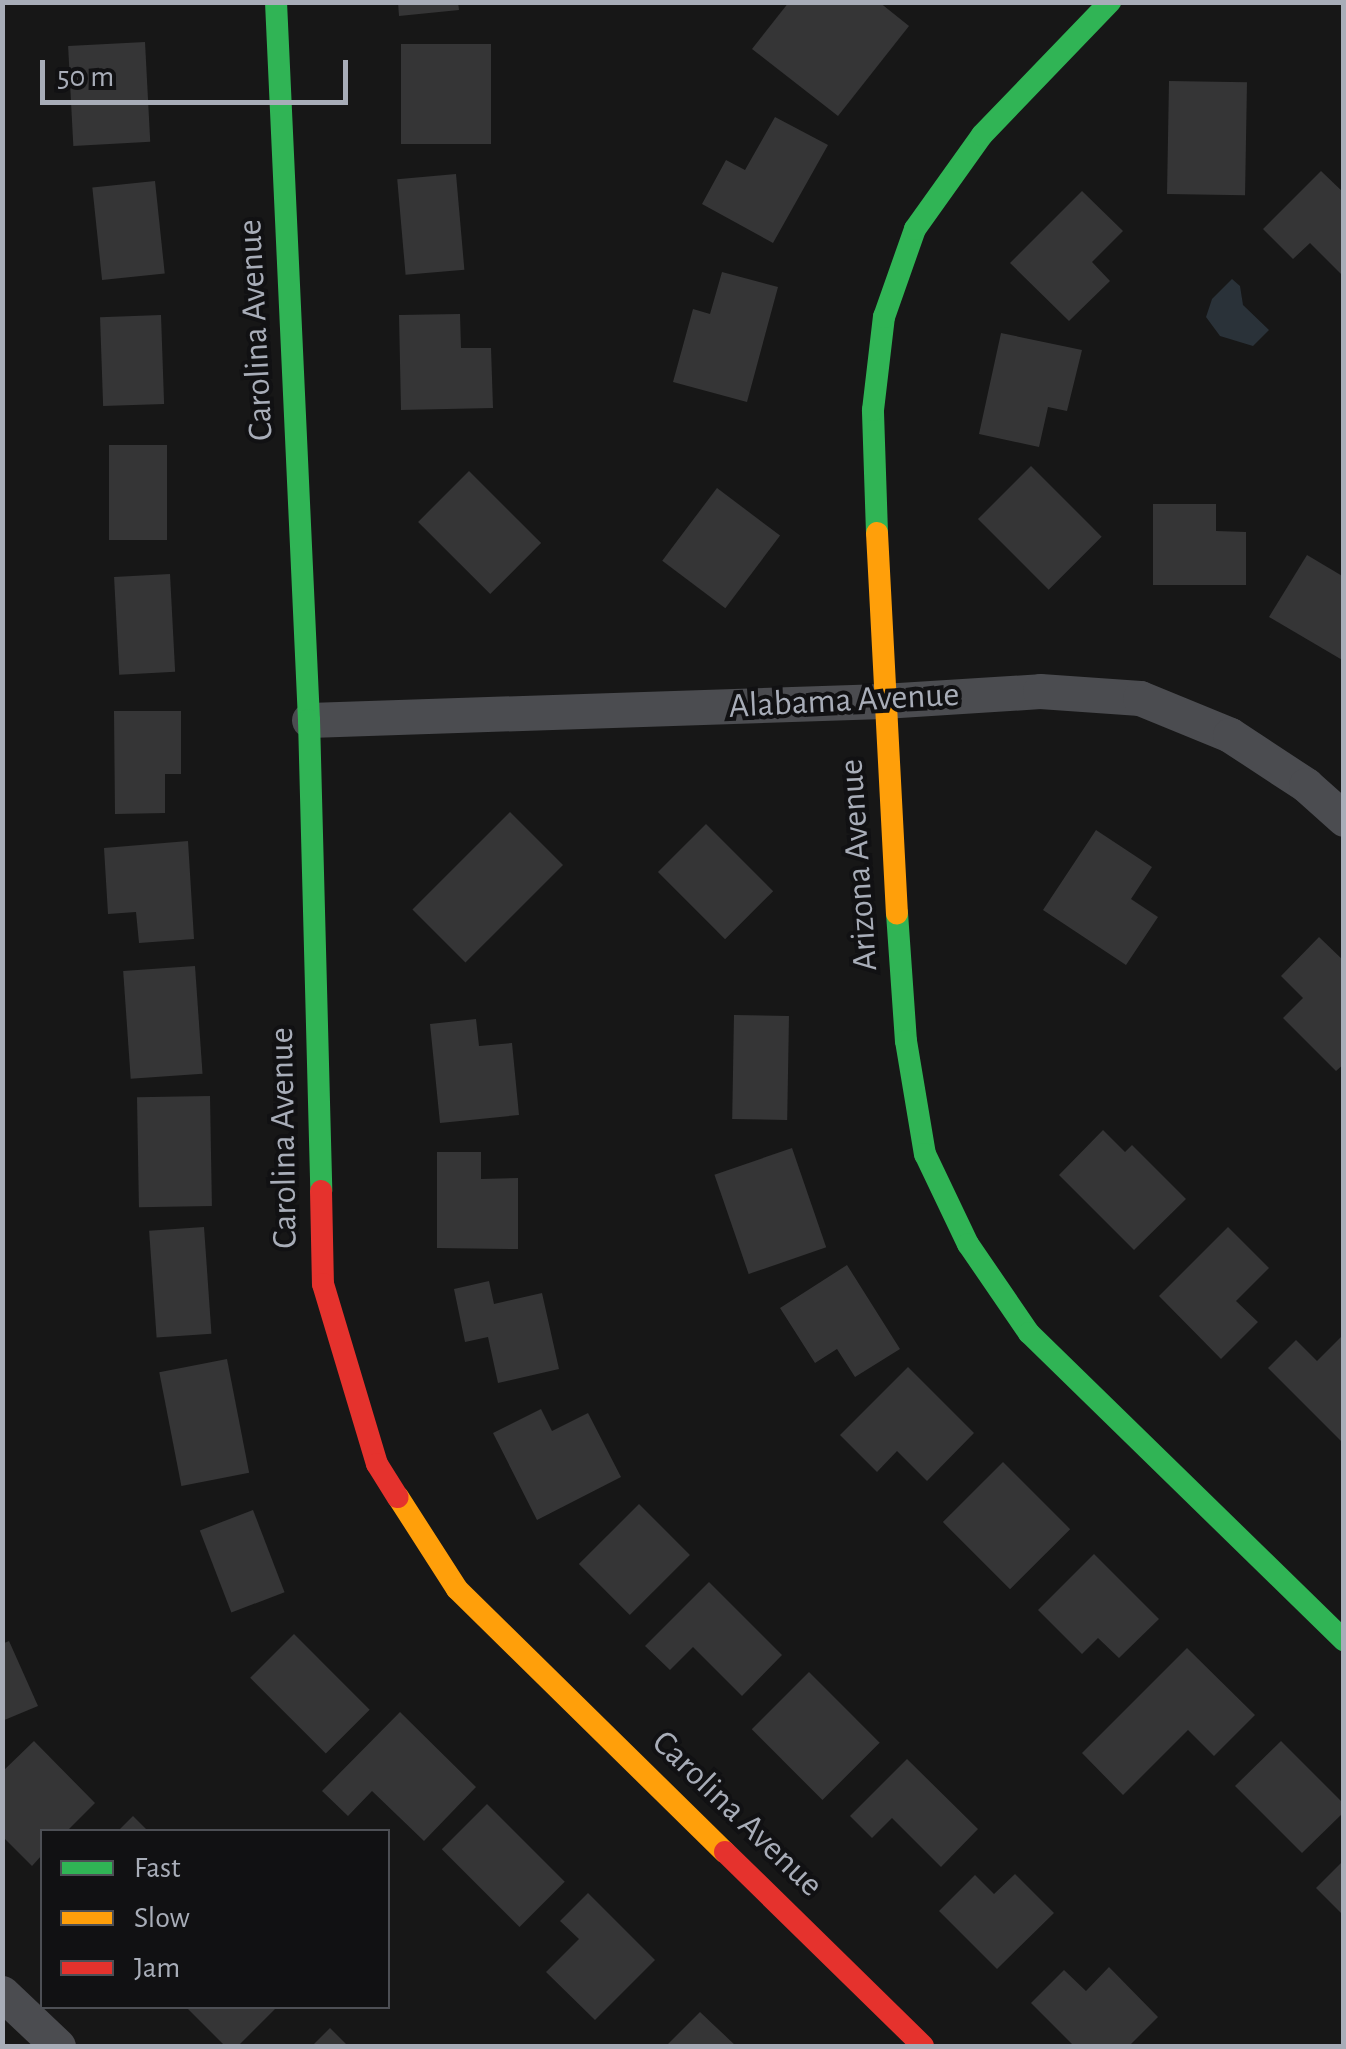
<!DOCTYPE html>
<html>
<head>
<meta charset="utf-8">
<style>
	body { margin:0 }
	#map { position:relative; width:1346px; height:2049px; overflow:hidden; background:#171717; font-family:"Alegreya Sans",sans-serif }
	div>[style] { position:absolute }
	.water>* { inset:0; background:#2a3239 }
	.building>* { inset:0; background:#353536; transform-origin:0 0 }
	.street>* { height:35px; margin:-17.5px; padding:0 17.5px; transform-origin:17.5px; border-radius:17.5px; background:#4b4c50 }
	.fast>* { height:22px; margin:-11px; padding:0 11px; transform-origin:11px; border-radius:11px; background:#30b455 }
	.slow>* { height:22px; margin:-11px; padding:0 11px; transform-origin:11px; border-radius:11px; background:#ff9f0a }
	.jam>* { height:22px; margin:-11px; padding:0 11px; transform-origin:11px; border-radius:11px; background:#e5322d }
	span { translate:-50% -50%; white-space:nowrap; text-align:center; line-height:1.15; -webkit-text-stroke:8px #111113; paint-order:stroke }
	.street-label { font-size:35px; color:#a8adb8 }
	.frame { position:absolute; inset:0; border:5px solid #a8adb8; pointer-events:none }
	.legend { position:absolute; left:40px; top:1829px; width:350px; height:180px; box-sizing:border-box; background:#111113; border:2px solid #4d4f55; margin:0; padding:12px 18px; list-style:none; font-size:30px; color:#a8adb8 }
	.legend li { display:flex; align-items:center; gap:20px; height:50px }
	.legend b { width:50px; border:2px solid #4d4f55 }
	.scale { position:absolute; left:40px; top:60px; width:308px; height:45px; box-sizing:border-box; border:5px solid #a8adb8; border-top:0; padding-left:12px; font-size:30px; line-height:35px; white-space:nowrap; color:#a8adb8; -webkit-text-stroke:8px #111113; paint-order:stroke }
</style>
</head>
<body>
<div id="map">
	<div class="water">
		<i style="clip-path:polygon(1232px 279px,1240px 286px,1243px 305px,1269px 330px,1253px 346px,1220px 336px,1206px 317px,1212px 299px)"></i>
	</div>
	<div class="building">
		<i style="clip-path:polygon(398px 2px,458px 2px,459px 10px,399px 16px)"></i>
		<i style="clip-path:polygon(789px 2px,879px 2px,909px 26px,838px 116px,752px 49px)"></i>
		<i style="left:145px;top:42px;width:100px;height:77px;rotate:87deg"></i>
		<i style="left:491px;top:44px;width:100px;height:90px;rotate:90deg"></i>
		<i style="left:1169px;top:81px;width:78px;height:113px;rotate:1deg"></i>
		<i style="clip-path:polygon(775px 117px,828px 145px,773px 243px,702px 204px,726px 160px,745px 170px)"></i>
		<i style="clip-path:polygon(1321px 171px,1344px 193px,1344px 277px,1310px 243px,1293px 259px,1263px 229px)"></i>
		<i style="left:456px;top:174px;width:96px;height:59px;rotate:85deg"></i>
		<i style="left:155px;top:181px;width:93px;height:63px;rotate:84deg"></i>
		<i style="clip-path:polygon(1082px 191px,1123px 231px,1092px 262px,1110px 281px,1069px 321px,1010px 263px)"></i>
		<i style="clip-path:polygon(722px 272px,778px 287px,747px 402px,673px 382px,693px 309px,710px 314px)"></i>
		<i style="clip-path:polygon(460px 314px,461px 348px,491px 348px,493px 408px,401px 410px,399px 315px)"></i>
		<i style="left:161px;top:315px;width:89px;height:61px;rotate:88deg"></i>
		<i style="clip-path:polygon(1001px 333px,1082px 350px,1067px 411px,1048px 407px,1039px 447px,979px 434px)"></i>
		<i style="left:109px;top:445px;width:58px;height:95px"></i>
		<i style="left:1031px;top:466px;width:100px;height:75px;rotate:45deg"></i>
		<i style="left:469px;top:471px;width:102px;height:72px;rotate:45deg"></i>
		<i style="left:717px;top:488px;width:79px;height:91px;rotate:37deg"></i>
		<i style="clip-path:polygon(1153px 504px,1216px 504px,1216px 531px,1246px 532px,1246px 585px,1153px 585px)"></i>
		<i style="clip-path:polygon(1307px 555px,1344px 577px,1344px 661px,1269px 617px)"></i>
		<i style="left:170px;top:574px;width:98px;height:56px;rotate:87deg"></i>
		<i style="clip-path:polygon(114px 711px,181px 711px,181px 774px,165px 774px,165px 813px,115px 814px)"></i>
		<i style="left:510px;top:812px;width:75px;height:138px;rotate:45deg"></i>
		<i style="left:706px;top:824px;width:95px;height:68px;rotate:45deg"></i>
		<i style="clip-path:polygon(1096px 830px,1152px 867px,1131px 899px,1158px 917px,1126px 965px,1043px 910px)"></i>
		<i style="clip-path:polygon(188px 841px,194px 939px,139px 943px,136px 912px,108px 914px,104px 848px)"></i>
		<i style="clip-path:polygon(1319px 937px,1344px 961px,1344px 1064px,1336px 1071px,1283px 1018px,1303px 998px,1281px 976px)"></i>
		<i style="left:195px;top:966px;width:108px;height:72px;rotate:86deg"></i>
		<i style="left:734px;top:1015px;width:55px;height:104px;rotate:1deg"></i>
		<i style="clip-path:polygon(476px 1019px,479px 1046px,512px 1043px,519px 1115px,440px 1123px,430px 1024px)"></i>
		<i style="left:210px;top:1096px;width:110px;height:73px;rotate:89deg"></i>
		<i style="clip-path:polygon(1103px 1130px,1125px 1152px,1132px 1145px,1186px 1199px,1134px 1250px,1059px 1175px)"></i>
		<i style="left:792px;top:1148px;width:105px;height:82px;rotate:71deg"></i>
		<i style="clip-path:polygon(437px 1152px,481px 1152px,481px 1179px,518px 1178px,518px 1249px,437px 1248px)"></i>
		<i style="left:204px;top:1227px;width:107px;height:55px;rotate:86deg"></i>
		<i style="clip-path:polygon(1228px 1227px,1269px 1268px,1236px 1301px,1258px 1322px,1221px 1359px,1159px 1296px)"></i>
		<i style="clip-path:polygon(847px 1265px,900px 1349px,855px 1377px,837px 1349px,815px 1363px,780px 1308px)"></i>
		<i style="clip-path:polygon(489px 1281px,494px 1304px,542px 1293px,559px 1369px,498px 1383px,488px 1337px,465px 1342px,454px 1289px)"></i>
		<i style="clip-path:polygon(1344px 1334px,1344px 1444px,1268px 1368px,1296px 1340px,1317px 1361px)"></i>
		<i style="left:227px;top:1359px;width:116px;height:69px;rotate:79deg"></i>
		<i style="clip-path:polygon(908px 1367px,974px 1433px,927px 1481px,897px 1451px,877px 1472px,840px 1435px)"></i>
		<i style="clip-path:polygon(541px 1409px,552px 1431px,588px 1413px,621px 1477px,537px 1520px,493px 1433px)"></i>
		<i style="left:1003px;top:1462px;width:95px;height:85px;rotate:45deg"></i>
		<i style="left:639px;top:1504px;width:72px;height:85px;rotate:45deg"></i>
		<i style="left:253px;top:1510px;width:88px;height:57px;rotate:69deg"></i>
		<i style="clip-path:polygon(1094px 1554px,1159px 1619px,1119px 1658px,1098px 1638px,1082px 1654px,1038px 1610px)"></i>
		<i style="clip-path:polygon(709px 1582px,782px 1655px,742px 1696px,693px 1647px,670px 1670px,645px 1646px)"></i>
		<i style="left:294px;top:1634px;width:107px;height:62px;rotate:45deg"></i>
		<i style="clip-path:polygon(9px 1641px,38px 1706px,2px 1721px,2px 1644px)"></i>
		<i style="clip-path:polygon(1187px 1648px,1255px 1715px,1214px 1756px,1188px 1730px,1123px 1795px,1082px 1753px)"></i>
		<i style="left:809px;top:1672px;width:100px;height:81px;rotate:45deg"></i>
		<i style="clip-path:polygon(400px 1712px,476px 1787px,424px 1841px,372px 1791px,348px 1816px,322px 1791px)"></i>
		<i style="clip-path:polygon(34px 1741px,95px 1803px,66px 1832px,42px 1832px,42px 1855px,32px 1866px,2px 1836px,2px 1772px)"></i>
		<i style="clip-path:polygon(1281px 1741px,1344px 1804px,1344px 1812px,1302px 1853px,1235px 1786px)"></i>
		<i style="clip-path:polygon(907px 1759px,978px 1829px,941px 1867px,892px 1818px,872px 1838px,850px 1816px)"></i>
		<i style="left:487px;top:1804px;width:110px;height:64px;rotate:45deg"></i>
		<i style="clip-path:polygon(133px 1816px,149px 1832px,117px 1832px)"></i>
		<i style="clip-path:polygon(1344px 1860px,1344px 1916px,1316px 1888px)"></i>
		<i style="clip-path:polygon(1015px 1874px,1054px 1913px,997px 1969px,939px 1911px,975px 1875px,994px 1894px)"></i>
		<i style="clip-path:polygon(588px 1893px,655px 1960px,595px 2020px,546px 1972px,579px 1939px,560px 1921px)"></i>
		<i style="clip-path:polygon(1109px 1967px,1158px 2017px,1129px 2046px,1074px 2046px,1031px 2003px,1064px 1970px,1086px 1991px)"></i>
		<i style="clip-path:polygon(185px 2006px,278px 2006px,238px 2046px,225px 2046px)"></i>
		<i style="clip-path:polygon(700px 2012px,736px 2046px,666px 2046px)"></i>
		<i style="clip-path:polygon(330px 2028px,348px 2046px,312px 2046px)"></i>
	</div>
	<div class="street">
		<i style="left:309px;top:720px;width:574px;rotate:-1.9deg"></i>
		<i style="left:883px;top:701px;width:157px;rotate:-3.6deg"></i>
		<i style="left:1040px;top:691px;width:100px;rotate:4deg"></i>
		<i style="left:1140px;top:698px;width:97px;rotate:22.3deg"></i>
		<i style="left:1230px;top:735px;width:91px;rotate:33.3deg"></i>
		<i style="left:1306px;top:785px;width:51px;rotate:41.8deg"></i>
		<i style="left:2px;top:1993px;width:77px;rotate:43.4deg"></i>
	</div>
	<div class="fast">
		<i style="left:276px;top:2px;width:719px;rotate:87.37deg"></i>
		<i style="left:309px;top:720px;width:471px;rotate:88.5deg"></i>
		<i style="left:877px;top:533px;width:123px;rotate:-91.9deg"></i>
		<i style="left:873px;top:410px;width:94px;rotate:-83.3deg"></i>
		<i style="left:884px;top:317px;width:93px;rotate:-70.6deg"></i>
		<i style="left:915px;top:229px;width:115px;rotate:-54.5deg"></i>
		<i style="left:982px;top:135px;width:185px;rotate:-46.1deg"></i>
		<i style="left:897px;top:913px;width:128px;rotate:86deg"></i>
		<i style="left:906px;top:1041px;width:115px;rotate:80.5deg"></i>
		<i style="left:925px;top:1154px;width:100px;rotate:64.5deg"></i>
		<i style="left:968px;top:1244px;width:108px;rotate:55.6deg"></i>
		<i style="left:1029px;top:1333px;width:440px;rotate:44.3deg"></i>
	</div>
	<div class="slow">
		<i style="left:877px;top:533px;width:381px;rotate:87deg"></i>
		<i style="left:398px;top:1497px;width:109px;rotate:57.3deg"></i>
		<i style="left:457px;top:1589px;width:375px;rotate:44.5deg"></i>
	</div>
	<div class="jam">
		<i style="left:321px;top:1191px;width:93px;rotate:88.8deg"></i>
		<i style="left:323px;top:1284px;width:188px;rotate:73.3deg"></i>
		<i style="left:377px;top:1464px;width:39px;rotate:58deg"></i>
		<i style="left:725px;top:1852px;width:277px;rotate:44.4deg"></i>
	</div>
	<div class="street-label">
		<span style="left:256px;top:330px;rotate:-93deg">Carolina Avenue</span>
		<span style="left:844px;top:701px;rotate:-3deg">Alabama Avenue</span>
		<span style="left:859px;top:865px;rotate:-94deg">Arizona Avenue</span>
		<span style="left:284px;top:1138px;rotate:-91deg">Carolina Avenue</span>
		<span style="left:737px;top:1814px;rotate:44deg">Carolina Avenue</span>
	</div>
	<div class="frame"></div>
	<ul class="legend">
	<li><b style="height:12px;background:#30b455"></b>Fast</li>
	<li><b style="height:12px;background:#ff9f0a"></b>Slow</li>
	<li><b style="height:12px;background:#e5322d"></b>Jam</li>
	</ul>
	<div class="scale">50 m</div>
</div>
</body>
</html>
